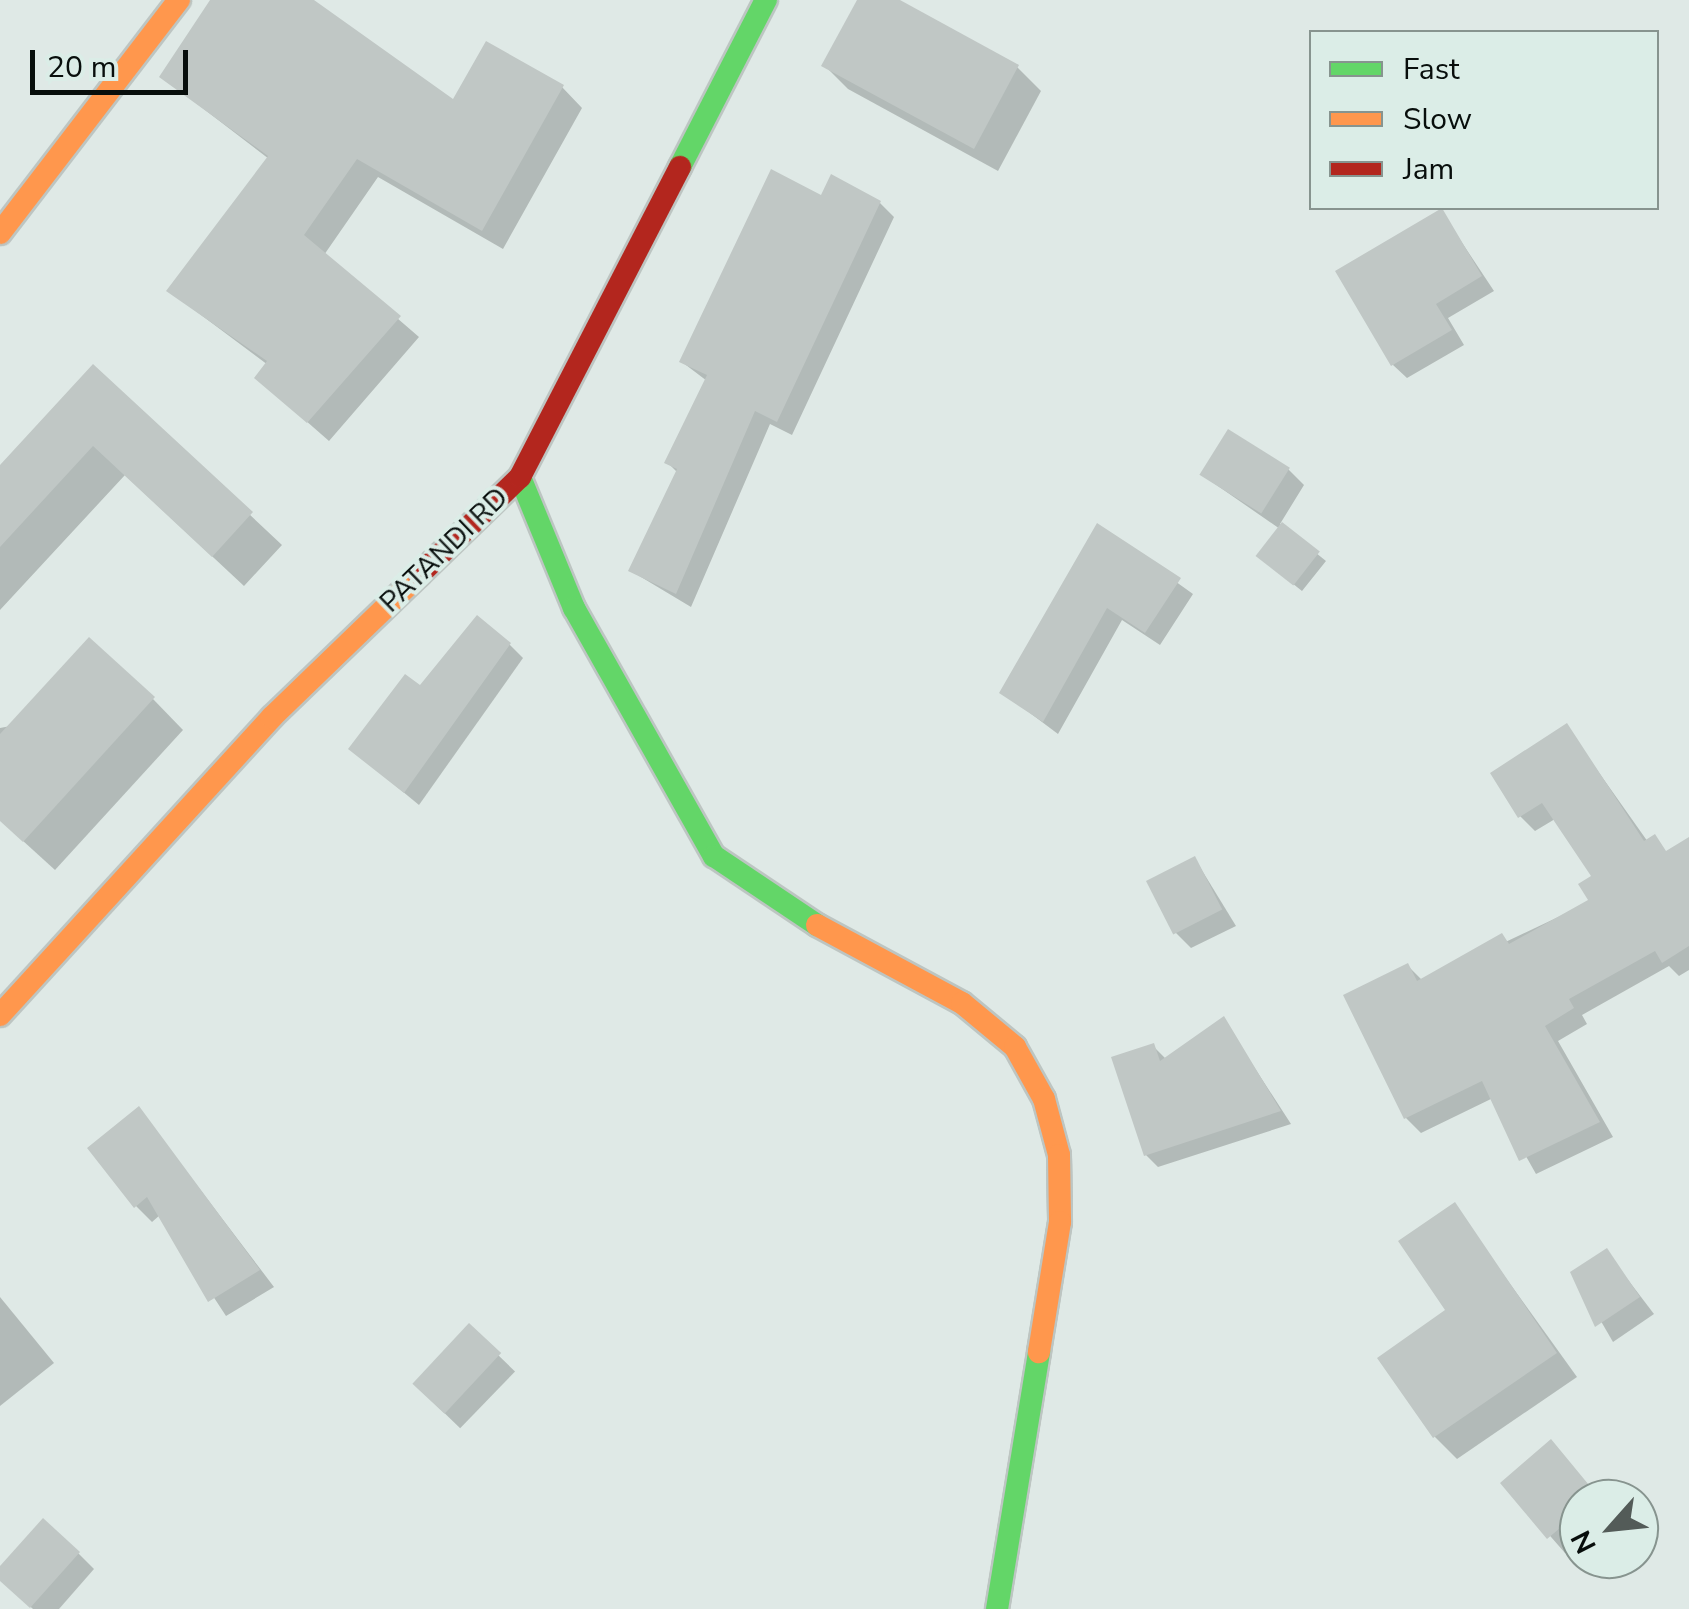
<!DOCTYPE html>
<html>
<head>
<meta charset="utf-8">
<style>
	body { margin:0 }
	#map { position:relative; width:1689px; height:1609px; overflow:hidden; background:#dfe9e6; font-family:"Nunito Sans",sans-serif }
	div>[style] { position:absolute }
	.shadow>* { inset:0; background:#0003; transform-origin:0 0 }
	.building>* { inset:0; background:#c0c7c5; transform-origin:0 0 }
	.roads { filter:drop-shadow(2px 0 #bdc5c2) drop-shadow(-2px 0 #bdc5c2) drop-shadow(0 2px #bdc5c2) drop-shadow(0 -2px #bdc5c2) }
	.fast>* { height:22px; margin:-11px; padding:0 11px; transform-origin:11px; border-radius:11px; background:#63d668 }
	.slow>* { height:22px; margin:-11px; padding:0 11px; transform-origin:11px; border-radius:11px; background:#ff974d }
	.jam>* { height:22px; margin:-11px; padding:0 11px; transform-origin:11px; border-radius:11px; background:#b3261e }
	span { translate:-50% -50%; white-space:nowrap; text-align:center; line-height:1.15; -webkit-text-stroke:8px #dbede7; paint-order:stroke }
	.street-label { font-size:28px; color:#080e0c }
	.legend { position:absolute; left:1309px; top:30px; width:350px; height:180px; box-sizing:border-box; background:#dbede7; border:2px solid #87948f; margin:0; padding:12px 18px; list-style:none; font-size:30px; color:#080e0c }
	.legend li { display:flex; align-items:center; gap:20px; height:50px }
	.legend b { width:50px; border:2px solid #87948f }
	.north { position:absolute; left:1559px; top:1479px; width:100px; height:100px; box-sizing:border-box; background:#dbede7; border:2px solid #87948f; border-radius:50%; rotate:243deg; font-size:28px; font-weight:700; line-height:40px; text-align:center; color:#080e0c }
	.north::after { content:''; display:block; margin:auto; width:35px; height:45px; background:#535b58; clip-path:polygon(50% 0,100% 100%,50% 72%,0 100%) }
	.scale { position:absolute; left:30px; top:50px; width:158px; height:45px; box-sizing:border-box; border:5px solid #080e0c; border-top:0; padding-left:12px; font-size:30px; line-height:35px; white-space:nowrap; color:#080e0c; -webkit-text-stroke:8px #dbede7; paint-order:stroke }
</style>
</head>
<body>
<div id="map">
	<div class="shadow">
		<i style="clip-path:polygon(213px 0,312px 0,454px 103px,562px 87px,582px 108px,503px 249px,378px 177px,324px 255px,419px 337px,329px 441px,257px 378px,268px 365px,169px 291px,269px 159px,162px 77px)"></i>
		<i style="clip-path:polygon(860px 0,895px 0,1017px 67px,1041px 91px,998px 171px,848px 89px,824px 65px)"></i>
		<i style="clip-path:polygon(822px 198px,880px 203px,894px 217px,792px 435px,770px 424px,691px 607px,631px 571px,678px 473px,667px 462px,707px 381px,682px 362px)"></i>
		<i style="clip-path:polygon(1441px 211px,1494px 291px,1448px 318px,1464px 345px,1407px 378px,1393px 365px)"></i>
		<i style="clip-path:polygon(93px 367px,282px 545px,244px 586px,125px 475px,0 610px,0 469px)"></i>
		<i style="clip-path:polygon(1288px 469px,1304px 485px,1280px 524px,1326px 561px,1302px 591px,1267px 563px,1280px 529px,1202px 475px)"></i>
		<i style="clip-path:polygon(1098px 526px,1193px 594px,1160px 645px,1122px 620px,1058px 734px,1002px 692px)"></i>
		<i style="clip-path:polygon(509px 644px,523px 658px,419px 805px,351px 749px,421px 688px)"></i>
		<i style="clip-path:polygon(153px 699px,183px 730px,55px 870px,0 820px,0 728px)"></i>
		<i style="clip-path:polygon(1566px 726px,1648px 842px,1655px 838px,1689px 882px,1689px 970px,1679px 976px,1669px 966px,1582px 1015px,1587px 1024px,1558px 1041px,1613px 1137px,1536px 1174px,1493px 1098px,1421px 1133px,1406px 1118px,1408px 966px,1423px 981px,1592px 901px,1594px 877px,1555px 819px,1535px 831px,1520px 816px)"></i>
		<i style="clip-path:polygon(1195px 859px,1236px 926px,1191px 948px,1175px 932px)"></i>
		<i style="clip-path:polygon(1223px 1019px,1291px 1124px,1158px 1167px,1146px 1155px,1153px 1046px,1166px 1059px)"></i>
		<i style="clip-path:polygon(139px 1109px,274px 1287px,226px 1316px,160px 1215px,152px 1222px,136px 1206px)"></i>
		<i style="clip-path:polygon(1454px 1206px,1577px 1377px,1457px 1459px,1435px 1437px)"></i>
		<i style="clip-path:polygon(1606px 1251px,1654px 1314px,1613px 1342px,1573px 1273px)"></i>
		<i style="clip-path:polygon(0 1297px,54px 1363px,0 1406px)"></i>
		<i style="left:469px;top:1327px;width:64px;height:79px;rotate:44deg"></i>
		<i style="clip-path:polygon(1566px 1459px,1600px 1499px,1579px 1499px,1579px 1541px,1565px 1553px,1504px 1483px)"></i>
		<i style="clip-path:polygon(78px 1553px,94px 1569px,59px 1609px,33px 1609px,0 1579px,0 1570px)"></i>
	</div>
	<div class="building">
		<i style="clip-path:polygon(210px 0,314px 0,453px 99px,486px 41px,564px 85px,482px 231px,357px 159px,304px 235px,401px 316px,307px 423px,254px 378px,267px 361px,166px 291px,268px 156px,159px 77px)"></i>
		<i style="clip-path:polygon(857px 0,900px 0,1019px 65px,974px 149px,821px 66px)"></i>
		<i style="clip-path:polygon(771px 169px,821px 195px,831px 174px,881px 201px,777px 422px,755px 411px,676px 594px,628px 571px,677px 469px,664px 463px,707px 375px,679px 362px)"></i>
		<i style="clip-path:polygon(1442px 208px,1482px 276px,1436px 304px,1452px 330px,1391px 366px,1335px 271px)"></i>
		<i style="clip-path:polygon(93px 364px,253px 512px,212px 557px,93px 446px,0 547px,0 465px)"></i>
		<i style="left:1228px;top:429px;width:73px;height:54px;rotate:32deg"></i>
		<i style="left:1282px;top:522px;width:48px;height:43px;rotate:38deg"></i>
		<i style="clip-path:polygon(1097px 523px,1181px 578px,1145px 633px,1107px 608px,1043px 722px,999px 693px)"></i>
		<i style="clip-path:polygon(477px 615px,511px 643px,404px 793px,348px 749px,405px 674px,420px 685px)"></i>
		<i style="clip-path:polygon(89px 637px,155px 697px,23px 842px,0 821px,0 734px)"></i>
		<i style="clip-path:polygon(1567px 723px,1644px 841px,1655px 834px,1666px 851px,1689px 837px,1689px 946px,1662px 963px,1655px 951px,1569px 999px,1574px 1008px,1545px 1026px,1600px 1122px,1519px 1161px,1482px 1081px,1404px 1119px,1343px 995px,1408px 963px,1417px 981px,1502px 933px,1509px 944px,1588px 900px,1578px 884px,1591px 876px,1542px 803px,1518px 818px,1490px 773px)"></i>
		<i style="left:1195px;top:856px;width:60px;height:55px;rotate:63deg"></i>
		<i style="clip-path:polygon(1224px 1016px,1281px 1111px,1144px 1156px,1111px 1057px,1154px 1043px,1160px 1061px)"></i>
		<i style="clip-path:polygon(139px 1106px,260px 1270px,208px 1302px,147px 1197px,134px 1208px,87px 1148px)"></i>
		<i style="clip-path:polygon(1455px 1202px,1557px 1353px,1433px 1438px,1377px 1358px,1445px 1310px,1398px 1241px)"></i>
		<i style="clip-path:polygon(1607px 1248px,1640px 1297px,1595px 1327px,1570px 1272px)"></i>
		<i style="left:469px;top:1323px;width:44px;height:83px;rotate:43deg"></i>
		<i style="clip-path:polygon(1551px 1439px,1598px 1496px,1579px 1499px,1579px 1512px,1547px 1539px,1500px 1483px)"></i>
		<i style="clip-path:polygon(43px 1518px,80px 1552px,30px 1608px,0 1581px,0 1566px)"></i>
	</div>
	<div class="roads">
		<div class="fast">
			<i style="left:680px;top:167px;width:188px;rotate:-62.8deg"></i>
			<i style="left:520px;top:477px;width:142px;rotate:67.6deg"></i>
			<i style="left:574px;top:608px;width:285px;rotate:60.6deg"></i>
			<i style="left:714px;top:856px;width:124px;rotate:33.8deg"></i>
			<i style="left:997px;top:1609px;width:260px;rotate:-80.7deg"></i>
		</div>
		<div class="slow">
			<i style="left:0;top:233px;width:294px;rotate:-52.5deg"></i>
			<i style="left:817px;top:925px;width:165px;rotate:28.3deg"></i>
			<i style="left:962px;top:1003px;width:69px;rotate:39.7deg"></i>
			<i style="left:1015px;top:1047px;width:60px;rotate:60.9deg"></i>
			<i style="left:1044px;top:1099px;width:58px;rotate:75deg"></i>
			<i style="left:1059px;top:1155px;width:67px;rotate:89.1deg"></i>
			<i style="left:1060px;top:1222px;width:132px;rotate:99.2deg"></i>
			<i style="left:0;top:1015px;width:403px;rotate:-47.6deg"></i>
			<i style="left:272px;top:717px;width:204px;rotate:-44deg"></i>
		</div>
		<div class="jam">
			<i style="left:419px;top:575px;width:141px;rotate:-44.1deg"></i>
			<i style="left:520px;top:477px;width:349px;rotate:-62.7deg"></i>
		</div>
	</div>
	<div class="street-label">
		<span style="left:444px;top:550px;rotate:-44deg">PATANDI RD</span>
	</div>
	<ul class="legend">
	<li><b style="height:12px;background:#63d668"></b>Fast</li>
	<li><b style="height:12px;background:#ff974d"></b>Slow</li>
	<li><b style="height:12px;background:#b3261e"></b>Jam</li>
	</ul>
	<div class="north">N</div>
	<div class="scale">20 m</div>
</div>
</body>
</html>
